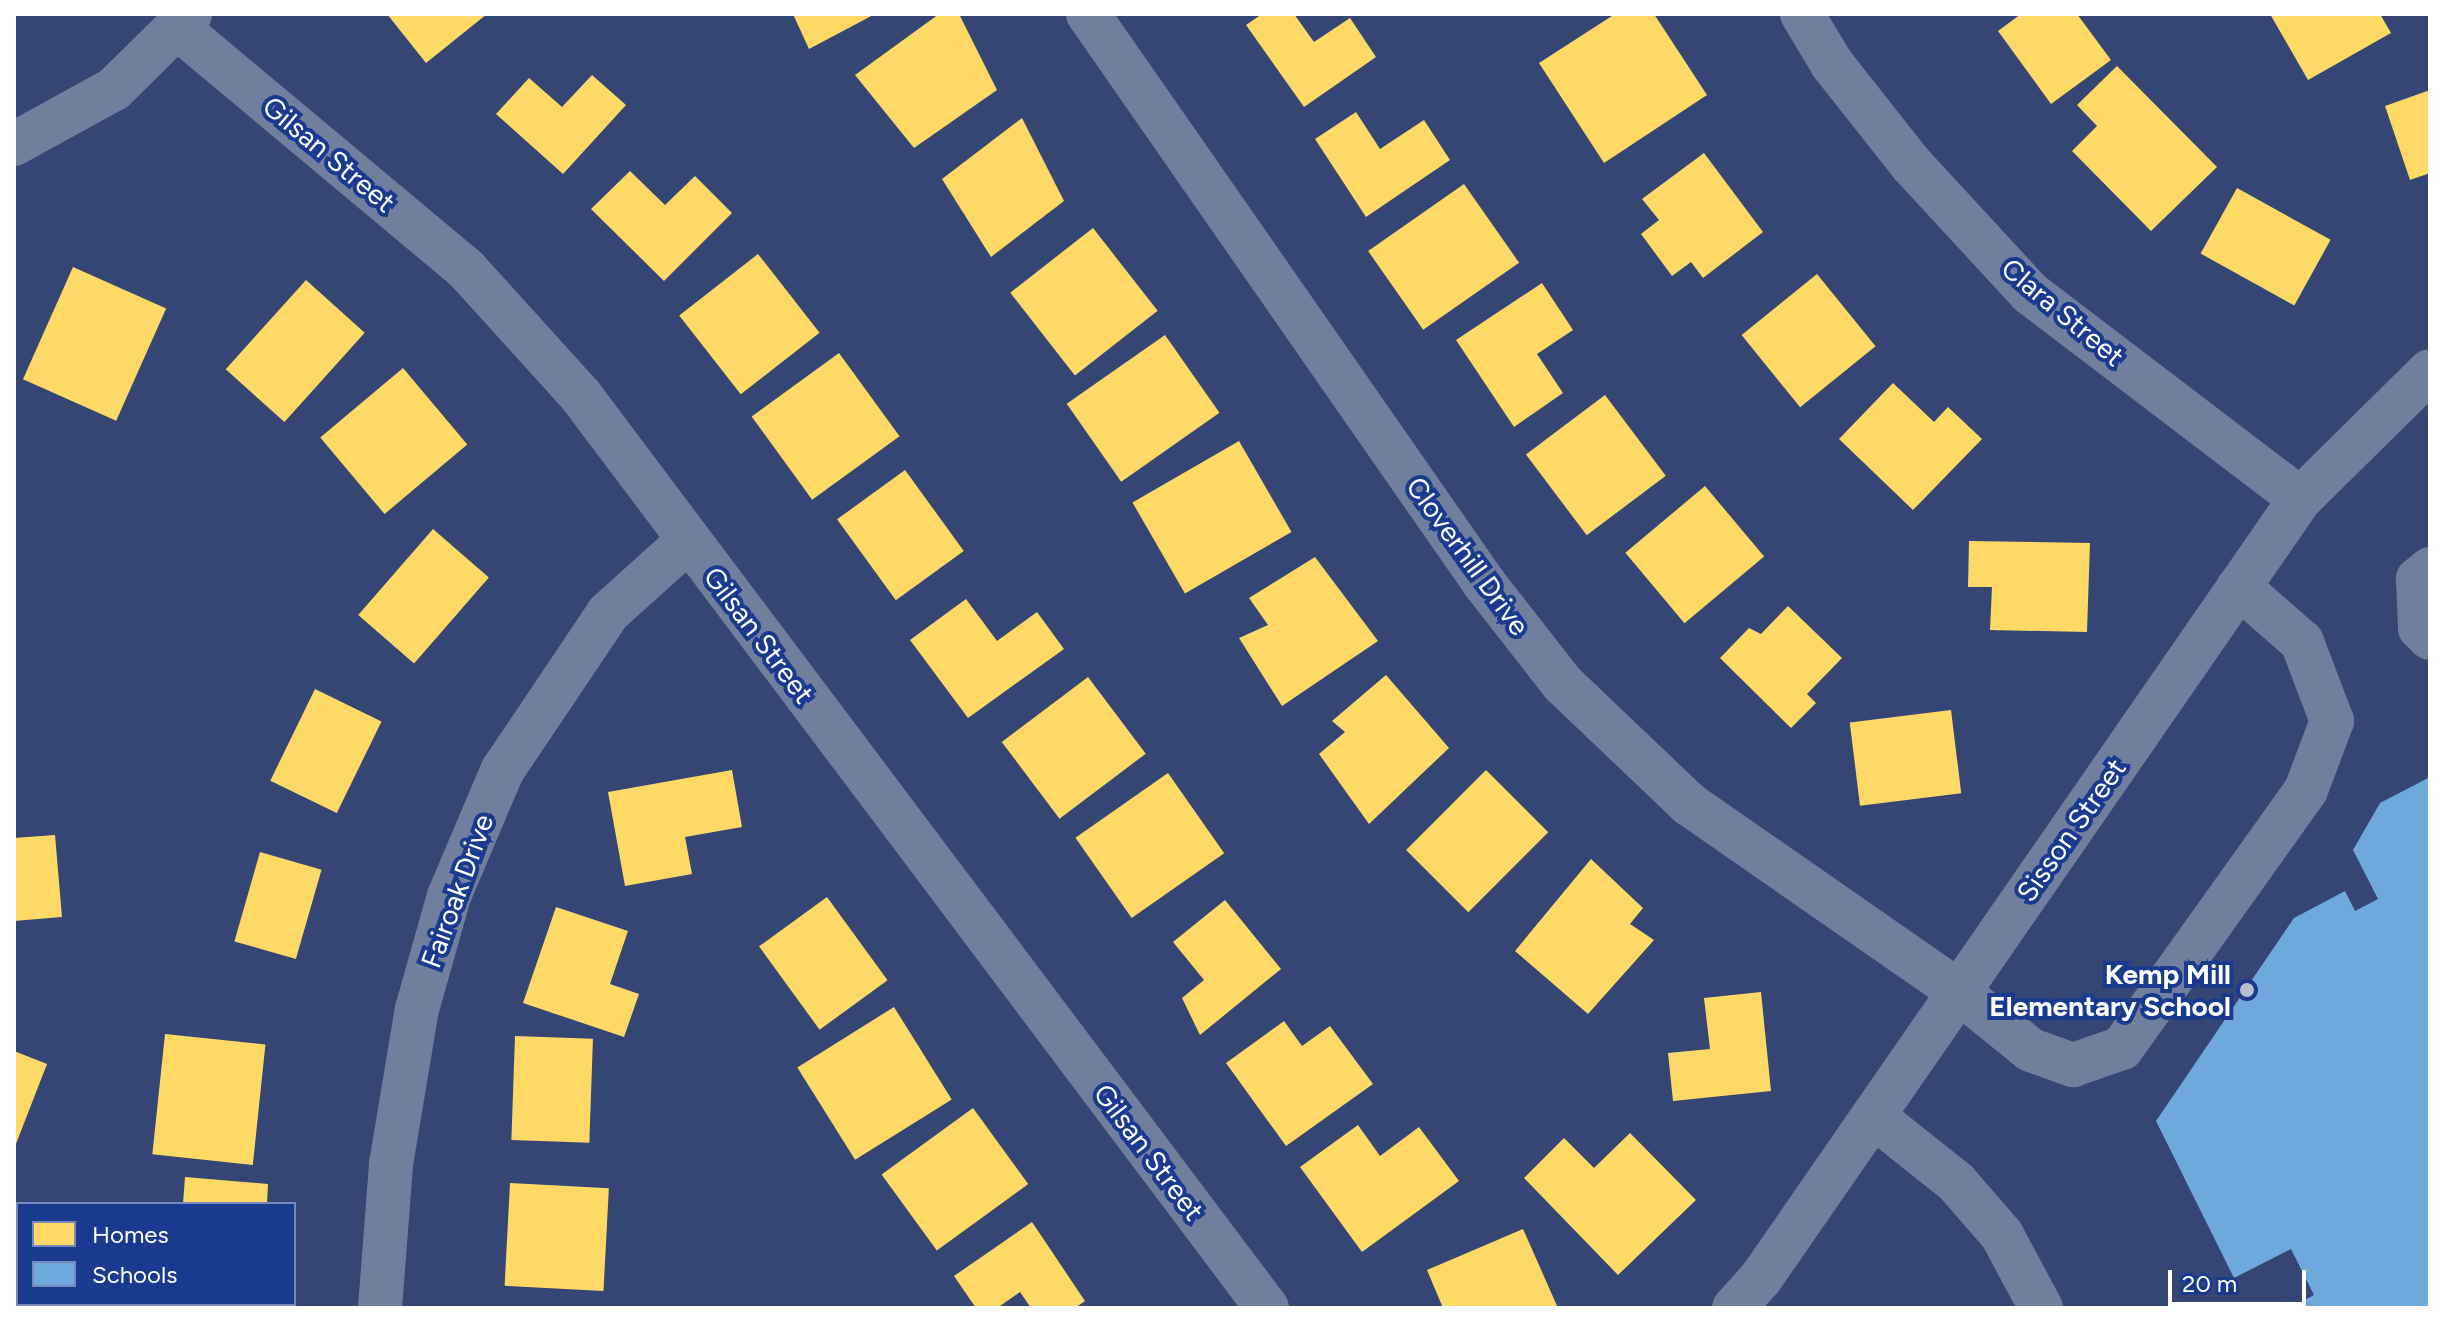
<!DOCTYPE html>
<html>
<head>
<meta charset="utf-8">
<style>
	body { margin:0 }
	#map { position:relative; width:2444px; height:1322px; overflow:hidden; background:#354674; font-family:Figtree,sans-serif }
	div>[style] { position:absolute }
	.homes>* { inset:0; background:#ffd966; transform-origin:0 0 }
	.schools>* { inset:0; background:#6fa8dc }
	.minor>* { height:44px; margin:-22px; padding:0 22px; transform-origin:22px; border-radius:22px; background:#717f9f }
	.dots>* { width:22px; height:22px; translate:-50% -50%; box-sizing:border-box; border:4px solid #1a3a8f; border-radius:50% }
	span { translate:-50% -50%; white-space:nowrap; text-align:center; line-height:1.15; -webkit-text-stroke:8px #1a3a8f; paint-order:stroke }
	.street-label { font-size:28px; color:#fff }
	.poi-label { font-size:28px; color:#fff; font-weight:700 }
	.right { translate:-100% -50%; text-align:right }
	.frame { position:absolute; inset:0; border:16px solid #fff; pointer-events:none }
	.legend { position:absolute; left:16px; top:1202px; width:280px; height:104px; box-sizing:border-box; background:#1a3a8f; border:2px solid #7689bc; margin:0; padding:10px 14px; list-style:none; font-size:24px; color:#fff }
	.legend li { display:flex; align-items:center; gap:16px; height:40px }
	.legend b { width:40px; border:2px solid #7689bc }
	.scale { position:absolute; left:2168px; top:1270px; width:138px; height:36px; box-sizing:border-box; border:4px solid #fff; border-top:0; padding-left:10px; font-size:24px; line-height:28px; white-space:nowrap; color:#fff; -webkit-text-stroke:6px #1a3a8f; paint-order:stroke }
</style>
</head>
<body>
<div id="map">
	<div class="homes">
		<i style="clip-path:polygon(387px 14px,487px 14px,426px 63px)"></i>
		<i style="clip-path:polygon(793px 14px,875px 14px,809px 49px)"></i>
		<i style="clip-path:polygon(939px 14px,959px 14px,997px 90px,914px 148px,855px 75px)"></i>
		<i style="clip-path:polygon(1262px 14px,1294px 14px,1314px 42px,1350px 18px,1376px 57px,1304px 107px,1246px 25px)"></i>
		<i style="clip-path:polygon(1615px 14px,1654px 14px,1707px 95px,1604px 163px,1539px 63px)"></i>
		<i style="clip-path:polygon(2021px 14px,2077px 14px,2111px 60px,2051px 104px,1998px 31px)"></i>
		<i style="clip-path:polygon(2270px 14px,2380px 14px,2391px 33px,2308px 80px)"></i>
		<i style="clip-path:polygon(2117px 66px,2217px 167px,2151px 231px,2072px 151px,2097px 126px,2077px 105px)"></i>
		<i style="clip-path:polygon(592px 75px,626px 105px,563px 174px,496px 114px,529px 78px,562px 107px)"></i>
		<i style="clip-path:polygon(2430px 90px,2430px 173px,2410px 180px,2385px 106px)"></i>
		<i style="clip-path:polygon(1356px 112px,1380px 149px,1424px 120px,1450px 160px,1366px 217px,1315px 139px)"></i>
		<i style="clip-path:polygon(1022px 118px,1064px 201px,991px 257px,942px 179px)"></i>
		<i style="clip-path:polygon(1704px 153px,1763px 232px,1703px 278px,1691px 262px,1672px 276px,1641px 234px,1659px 220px,1642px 199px)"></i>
		<i style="clip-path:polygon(630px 171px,665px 205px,695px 176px,732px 213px,664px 281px,591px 209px)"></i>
		<i style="left:1464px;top:184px;width:96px;height:117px;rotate:55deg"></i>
		<i style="left:2237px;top:188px;width:107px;height:75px;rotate:29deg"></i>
		<i style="left:1093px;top:228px;width:105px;height:105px;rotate:52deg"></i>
		<i style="left:758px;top:254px;width:100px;height:100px;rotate:52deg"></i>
		<i style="left:73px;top:267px;width:102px;height:123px;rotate:24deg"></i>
		<i style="left:1817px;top:274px;width:93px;height:97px;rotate:51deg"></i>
		<i style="left:306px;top:280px;width:79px;height:120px;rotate:42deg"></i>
		<i style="clip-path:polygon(1542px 283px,1573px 330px,1537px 354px,1563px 393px,1514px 427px,1456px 340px)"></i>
		<i style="left:1165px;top:335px;width:95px;height:120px;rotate:55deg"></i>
		<i style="left:839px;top:353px;width:103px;height:108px;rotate:54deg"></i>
		<i style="left:403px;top:368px;width:100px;height:108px;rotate:50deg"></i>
		<i style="clip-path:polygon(1893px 383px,1934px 422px,1948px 407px,1982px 439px,1913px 510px,1839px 439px)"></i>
		<i style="left:1605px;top:395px;width:101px;height:99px;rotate:53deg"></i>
		<i style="left:1239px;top:441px;width:105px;height:123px;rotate:60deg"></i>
		<i style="left:905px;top:470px;width:100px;height:84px;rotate:54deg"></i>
		<i style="left:1705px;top:486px;width:92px;height:104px;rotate:50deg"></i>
		<i style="left:433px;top:529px;width:74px;height:114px;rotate:41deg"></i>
		<i style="clip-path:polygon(1969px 541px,2090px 543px,2087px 632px,1990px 630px,1992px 587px,1968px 587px)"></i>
		<i style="clip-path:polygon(1315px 557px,1378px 641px,1282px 706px,1239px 638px,1268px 625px,1249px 598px)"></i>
		<i style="clip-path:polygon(966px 599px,997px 641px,1037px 612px,1064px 649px,968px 718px,910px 640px)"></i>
		<i style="clip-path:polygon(1788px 606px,1842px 658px,1807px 694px,1816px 703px,1791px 728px,1720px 658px,1749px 628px,1761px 634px)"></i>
		<i style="clip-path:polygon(1386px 675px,1449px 748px,1369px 824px,1319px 754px,1345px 732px,1332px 721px)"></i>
		<i style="left:1088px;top:677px;width:96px;height:108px;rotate:53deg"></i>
		<i style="left:315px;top:689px;width:74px;height:102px;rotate:26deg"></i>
		<i style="left:1951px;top:710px;width:84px;height:102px;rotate:83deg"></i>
		<i style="clip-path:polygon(732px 770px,742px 827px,685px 837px,692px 874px,625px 886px,608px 792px)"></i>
		<i style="left:1486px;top:770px;width:88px;height:113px;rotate:45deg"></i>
		<i style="left:1168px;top:773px;width:98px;height:113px;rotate:55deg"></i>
		<i style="clip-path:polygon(55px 835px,62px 917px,14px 921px,14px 838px)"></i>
		<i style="left:260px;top:852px;width:64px;height:93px;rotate:16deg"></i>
		<i style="clip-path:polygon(1591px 859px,1643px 908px,1630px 924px,1654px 940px,1588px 1014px,1515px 951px)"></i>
		<i style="left:827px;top:897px;width:103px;height:84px;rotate:54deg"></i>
		<i style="clip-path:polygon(1225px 900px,1281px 969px,1200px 1035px,1182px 998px,1204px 980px,1173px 942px)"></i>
		<i style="clip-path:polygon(556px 907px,628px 931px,610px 984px,639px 994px,624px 1037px,523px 1003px)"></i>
		<i style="clip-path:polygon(1761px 992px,1771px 1091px,1673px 1101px,1668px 1053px,1710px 1049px,1704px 998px)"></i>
		<i style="left:894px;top:1007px;width:109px;height:114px;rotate:58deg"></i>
		<i style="clip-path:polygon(1284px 1021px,1302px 1046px,1330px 1026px,1373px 1084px,1286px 1146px,1226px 1063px)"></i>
		<i style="left:165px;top:1034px;width:101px;height:121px;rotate:6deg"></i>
		<i style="left:515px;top:1036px;width:78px;height:104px;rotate:2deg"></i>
		<i style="clip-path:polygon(14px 1051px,47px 1064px,14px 1149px)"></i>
		<i style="left:973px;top:1108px;width:94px;height:113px;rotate:54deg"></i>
		<i style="clip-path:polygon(1358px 1125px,1380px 1156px,1419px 1127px,1459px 1181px,1362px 1252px,1300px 1167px)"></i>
		<i style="clip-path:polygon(1630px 1133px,1696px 1200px,1618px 1275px,1524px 1178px,1564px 1138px,1594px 1168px)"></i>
		<i style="clip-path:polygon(185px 1177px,268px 1184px,267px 1204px,183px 1204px)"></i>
		<i style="left:510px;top:1183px;width:99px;height:103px;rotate:3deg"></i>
		<i style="clip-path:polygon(1032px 1222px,1085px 1301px,1075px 1308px,1031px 1308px,1020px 1292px,997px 1308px,976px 1308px,954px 1276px)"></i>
		<i style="clip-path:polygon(1523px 1229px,1558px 1308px,1443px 1308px,1427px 1270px)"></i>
	</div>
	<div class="schools">
		<i style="clip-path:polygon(2430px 777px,2430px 1308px,2302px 1308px,2299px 1303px,2314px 1295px,2291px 1249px,2234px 1278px,2156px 1121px,2294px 918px,2345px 891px,2355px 911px,2378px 899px,2353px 850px,2380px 803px)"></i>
	</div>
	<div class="minor">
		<i style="left:1088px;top:14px;width:693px;rotate:55.16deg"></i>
		<i style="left:1484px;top:583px;width:128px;rotate:52deg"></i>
		<i style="left:1563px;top:684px;width:174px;rotate:43.6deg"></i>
		<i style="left:1689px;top:804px;width:329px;rotate:34.8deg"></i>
		<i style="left:1959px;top:992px;width:92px;rotate:38.9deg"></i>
		<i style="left:2031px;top:1050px;width:45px;rotate:19.7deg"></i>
		<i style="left:2073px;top:1065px;width:52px;rotate:-19.1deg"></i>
		<i style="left:2122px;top:1048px;width:317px;rotate:-54.5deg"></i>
		<i style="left:2306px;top:790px;width:74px;rotate:-69.4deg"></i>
		<i style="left:2332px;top:721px;width:85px;rotate:-110.8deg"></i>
		<i style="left:2302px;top:642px;width:84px;rotate:-138.9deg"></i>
		<i style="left:1802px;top:14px;width:58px;rotate:59deg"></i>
		<i style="left:1832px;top:64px;width:127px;rotate:51.7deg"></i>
		<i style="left:1911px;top:164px;width:176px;rotate:47.3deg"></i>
		<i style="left:2030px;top:293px;width:340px;rotate:37.3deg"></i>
		<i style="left:179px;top:29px;width:374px;rotate:39.9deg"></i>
		<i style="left:466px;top:269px;width:171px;rotate:47.8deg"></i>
		<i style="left:581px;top:396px;width:1141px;rotate:53.05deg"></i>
		<i style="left:14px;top:144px;width:114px;rotate:-28.8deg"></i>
		<i style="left:114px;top:89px;width:107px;rotate:-44.6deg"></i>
		<i style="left:2430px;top:569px;width:16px;rotate:140deg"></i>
		<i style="left:2418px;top:579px;width:49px;rotate:87.7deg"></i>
		<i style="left:2420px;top:628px;width:14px;rotate:45deg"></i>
		<i style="left:1873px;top:1116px;width:106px;rotate:38.5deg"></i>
		<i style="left:1956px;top:1182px;width:70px;rotate:49deg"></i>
		<i style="left:2002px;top:1235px;width:83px;rotate:61.9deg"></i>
		<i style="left:380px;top:1308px;width:144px;rotate:-85.6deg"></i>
		<i style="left:391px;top:1164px;width:157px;rotate:-80.5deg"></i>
		<i style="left:417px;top:1009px;width:117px;rotate:-74.2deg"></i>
		<i style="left:449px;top:896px;width:136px;rotate:-67deg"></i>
		<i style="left:502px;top:771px;width:190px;rotate:-56.1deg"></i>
		<i style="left:608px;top:613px;width:108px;rotate:-42deg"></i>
		<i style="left:1734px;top:1308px;width:40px;rotate:-48deg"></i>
		<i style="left:1761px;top:1278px;width:947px;rotate:-55.32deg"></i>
		<i style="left:2300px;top:499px;width:182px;rotate:-44.6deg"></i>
	</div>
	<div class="dots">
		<i style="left:2247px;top:990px;background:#b8bece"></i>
	</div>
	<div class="street-label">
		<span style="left:329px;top:154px;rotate:40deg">Gilsan Street</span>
		<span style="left:2063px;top:312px;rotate:40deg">Clara Street</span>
		<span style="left:1468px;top:556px;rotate:54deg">Cloverhill Drive</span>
		<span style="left:759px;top:635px;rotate:53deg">Gilsan Street</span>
		<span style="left:2071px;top:830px;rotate:-55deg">Sisson Street</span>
		<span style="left:457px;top:891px;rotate:-70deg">Fairoak Drive</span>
		<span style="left:1149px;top:1152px;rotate:53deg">Gilsan Street</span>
	</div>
	<div class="poi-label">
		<span class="right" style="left:2231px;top:990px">Kemp Mill<br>Elementary School</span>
	</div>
	<div class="frame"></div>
	<ul class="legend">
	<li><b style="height:22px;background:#ffd966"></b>Homes</li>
	<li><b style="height:22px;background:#6fa8dc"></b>Schools</li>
	</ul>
	<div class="scale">20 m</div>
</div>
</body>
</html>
